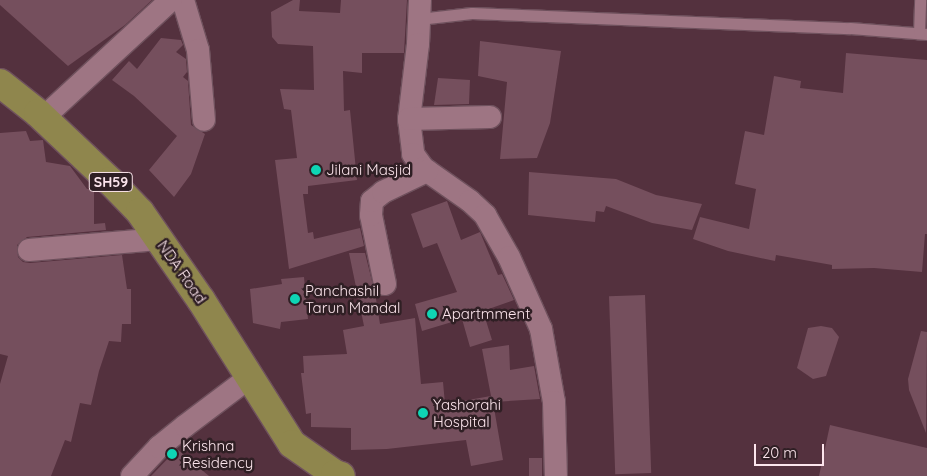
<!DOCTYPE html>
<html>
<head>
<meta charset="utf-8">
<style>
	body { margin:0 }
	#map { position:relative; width:927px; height:476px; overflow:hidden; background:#54313e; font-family:Quicksand,sans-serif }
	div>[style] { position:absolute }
	.building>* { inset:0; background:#754f5d; transform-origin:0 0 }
	.roads { filter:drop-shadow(1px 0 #6f515d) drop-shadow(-1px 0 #6f515d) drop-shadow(0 1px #6f515d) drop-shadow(0 -1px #6f515d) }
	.lane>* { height:11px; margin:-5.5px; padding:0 5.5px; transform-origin:5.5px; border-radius:5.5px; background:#9e7583 }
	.street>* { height:22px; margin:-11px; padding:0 11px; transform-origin:11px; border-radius:11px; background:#9e7583 }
	.primary>* { height:28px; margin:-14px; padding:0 14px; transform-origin:14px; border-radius:14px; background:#8f864d }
	.dots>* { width:14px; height:14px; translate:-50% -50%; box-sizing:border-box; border:2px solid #2f1f24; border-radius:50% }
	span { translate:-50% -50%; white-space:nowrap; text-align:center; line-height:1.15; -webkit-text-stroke:5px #2f1f24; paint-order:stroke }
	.shield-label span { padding:1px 4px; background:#2f1f24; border:1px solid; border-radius:4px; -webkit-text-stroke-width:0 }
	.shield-label { font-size:14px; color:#fce5ec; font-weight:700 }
	.poi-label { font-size:15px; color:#fce5ec }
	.left { translate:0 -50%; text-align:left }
	.street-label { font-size:15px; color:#fce5ec }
	.scale { position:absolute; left:754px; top:444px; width:70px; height:22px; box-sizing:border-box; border:2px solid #fce5ec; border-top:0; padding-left:6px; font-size:15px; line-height:18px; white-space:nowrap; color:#fce5ec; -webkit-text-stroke:4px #2f1f24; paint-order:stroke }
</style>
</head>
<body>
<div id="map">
	<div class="building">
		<i style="clip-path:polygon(0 0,152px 0,125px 25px,68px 66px,0 5px)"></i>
		<i style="clip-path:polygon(293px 0,300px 0,299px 11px,340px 13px,341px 0,407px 0,404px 53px,362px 53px,362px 73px,343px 71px,344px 111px,350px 110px,357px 180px,308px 186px,308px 194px,303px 194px,308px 233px,313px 232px,314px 239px,360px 228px,364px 246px,289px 269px,275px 160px,297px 158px,291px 110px,284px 109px,280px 89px,314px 90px,313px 46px,278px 44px,272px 37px,271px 12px)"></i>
		<i style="clip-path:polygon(161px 38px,181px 40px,183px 45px,176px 52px,186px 59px,187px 72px,183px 77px,188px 81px,191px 125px,205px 134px,191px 174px,174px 197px,149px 170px,177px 136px,134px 96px,112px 80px,129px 61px,137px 69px)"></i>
		<i style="clip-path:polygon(480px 41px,561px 51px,550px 123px,537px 158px,500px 159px,507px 82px,478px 76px)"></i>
		<i style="clip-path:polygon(846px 53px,927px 60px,927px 234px,925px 234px,922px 272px,874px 268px,832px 269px,832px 265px,776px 255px,775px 261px,728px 251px,693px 239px,700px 217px,749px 229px,756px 189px,735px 184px,745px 131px,764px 135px,774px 76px,801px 81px,800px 88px,843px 93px)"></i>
		<i style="clip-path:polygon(438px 78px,470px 80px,469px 104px,434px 105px)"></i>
		<i style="clip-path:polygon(26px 131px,30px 141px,43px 140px,46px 162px,70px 166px,87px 189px,94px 188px,94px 224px,105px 223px,106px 230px,27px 237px,17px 245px,18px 257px,23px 262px,30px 263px,122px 255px,127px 289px,131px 289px,131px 324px,122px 324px,121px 342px,109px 341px,99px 371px,91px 405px,80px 403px,71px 442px,65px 440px,51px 476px,0 476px,0 384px,8px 356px,0 354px,0 133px)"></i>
		<i style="clip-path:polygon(529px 172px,616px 179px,656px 195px,702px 204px,692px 230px,652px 223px,606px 206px,604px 212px,596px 211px,595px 222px,528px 215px)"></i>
		<i style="clip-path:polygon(447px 201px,461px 240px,480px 232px,498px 275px,502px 274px,514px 300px,483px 311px,492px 340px,470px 347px,462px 319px,422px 331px,415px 304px,457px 292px,437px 243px,423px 248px,411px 214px)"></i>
		<i style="clip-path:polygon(349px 253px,365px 253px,375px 293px,380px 324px,415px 318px,421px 384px,443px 382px,445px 404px,491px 396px,482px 349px,509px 345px,510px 370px,534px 366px,540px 399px,493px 402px,503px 460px,471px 466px,466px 440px,387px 449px,351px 450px,351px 428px,311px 427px,311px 413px,306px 414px,301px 373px,304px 373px,303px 356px,347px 354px,343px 330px,364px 326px)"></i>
		<i style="clip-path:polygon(304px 277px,308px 319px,281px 322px,280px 329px,253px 323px,250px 289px,282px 284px,281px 279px)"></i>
		<i style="left:645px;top:295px;width:178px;height:36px;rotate:88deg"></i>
		<i style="clip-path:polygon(821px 326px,832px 328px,839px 337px,826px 376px,813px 379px,797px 368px,808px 328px)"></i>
		<i style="clip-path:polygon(921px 331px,927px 332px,926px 433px,909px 390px,908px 379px)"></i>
		<i style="clip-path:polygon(830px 425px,927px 448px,927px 476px,819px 476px)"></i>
		<i style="clip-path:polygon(177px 449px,209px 476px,151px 476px)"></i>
		<i style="left:529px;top:458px;width:13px;height:18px"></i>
	</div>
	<div class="roads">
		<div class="lane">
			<i style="left:419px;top:19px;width:53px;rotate:-6.5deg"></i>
			<i style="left:472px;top:13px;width:378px;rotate:2.3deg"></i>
			<i style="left:850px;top:28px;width:77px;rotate:4.5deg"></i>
			<i style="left:919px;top:33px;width:33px;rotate:-88deg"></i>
		</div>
		<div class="street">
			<i style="left:183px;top:0;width:52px;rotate:73.3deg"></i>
			<i style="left:198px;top:50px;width:70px;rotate:85.1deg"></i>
			<i style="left:420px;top:0;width:44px;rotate:92.6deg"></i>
			<i style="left:418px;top:44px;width:76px;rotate:96.8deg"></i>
			<i style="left:409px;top:119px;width:35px;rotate:83deg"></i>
			<i style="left:413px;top:154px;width:17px;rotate:54deg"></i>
			<i style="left:423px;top:168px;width:57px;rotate:35.1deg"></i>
			<i style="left:470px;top:201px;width:21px;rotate:43deg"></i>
			<i style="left:485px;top:215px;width:48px;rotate:60.3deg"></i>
			<i style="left:509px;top:257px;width:79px;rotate:66deg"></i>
			<i style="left:541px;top:329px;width:74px;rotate:79.9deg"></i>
			<i style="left:554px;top:402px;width:74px;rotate:88.5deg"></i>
			<i style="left:43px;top:118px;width:174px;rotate:-42.7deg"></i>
			<i style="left:409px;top:119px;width:81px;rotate:-1.4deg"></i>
			<i style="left:29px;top:250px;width:130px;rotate:-4.8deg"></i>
			<i style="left:385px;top:284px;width:70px;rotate:-101.5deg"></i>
			<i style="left:371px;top:215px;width:14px;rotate:-86deg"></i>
			<i style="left:372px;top:201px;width:14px;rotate:-39deg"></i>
			<i style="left:383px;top:192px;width:49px;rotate:-25.5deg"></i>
			<i style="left:132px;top:476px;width:40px;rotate:-47deg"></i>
			<i style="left:159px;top:447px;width:33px;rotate:-39deg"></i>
			<i style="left:185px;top:426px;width:81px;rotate:-37deg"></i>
		</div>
		<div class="primary">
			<i style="left:0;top:83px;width:48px;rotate:38.3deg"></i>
			<i style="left:38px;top:113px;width:99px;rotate:43.4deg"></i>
			<i style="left:110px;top:181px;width:43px;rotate:45.9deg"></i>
			<i style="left:140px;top:212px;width:107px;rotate:55.3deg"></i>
			<i style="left:201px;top:300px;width:170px;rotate:57.7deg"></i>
			<i style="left:292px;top:444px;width:52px;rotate:34.9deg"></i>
			<i style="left:335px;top:474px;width:6px;rotate:18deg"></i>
		</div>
	</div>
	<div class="dots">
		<i style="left:316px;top:170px;background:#0ed5b4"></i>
		<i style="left:295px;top:299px;background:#0ed5b4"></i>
		<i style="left:432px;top:314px;background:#0ed5b4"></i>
		<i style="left:423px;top:413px;background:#0ed5b4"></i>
		<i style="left:172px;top:454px;background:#0ed5b4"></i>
	</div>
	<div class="shield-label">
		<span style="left:111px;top:182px">SH59</span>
	</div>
	<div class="poi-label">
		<span class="left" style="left:326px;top:170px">Jilani Masjid</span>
		<span class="left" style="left:305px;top:299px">Panchashil<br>Tarun Mandal</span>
		<span class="left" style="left:442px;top:314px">Apartmment</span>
		<span class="left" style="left:433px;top:413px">Yashorahi<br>Hospital</span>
		<span class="left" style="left:182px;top:454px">Krishna<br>Residency</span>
	</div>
	<div class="street-label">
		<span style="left:182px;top:272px;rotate:55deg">NDA Road</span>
	</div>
	<div class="scale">20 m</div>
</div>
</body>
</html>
